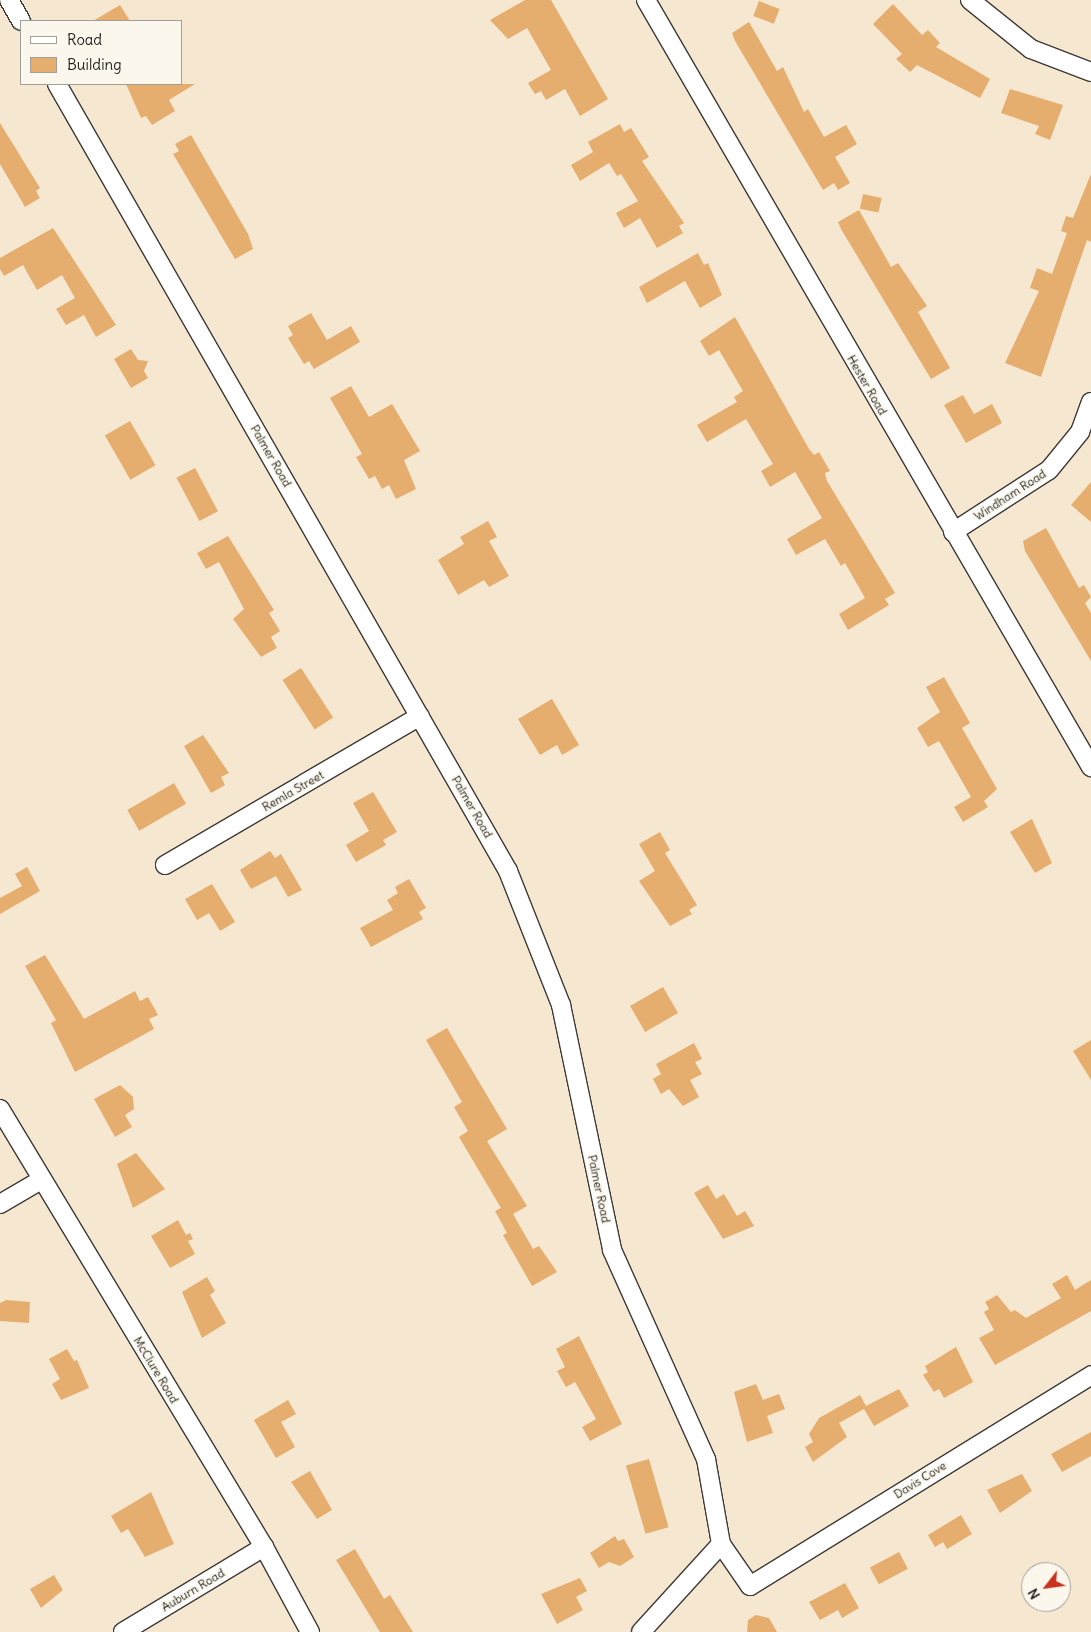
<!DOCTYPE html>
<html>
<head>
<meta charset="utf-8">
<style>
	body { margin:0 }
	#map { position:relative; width:1091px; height:1632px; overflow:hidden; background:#f6e7d1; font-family:Delius,sans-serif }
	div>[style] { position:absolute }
	.building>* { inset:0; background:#e5ae6f; transform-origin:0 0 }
	.roads { filter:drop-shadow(1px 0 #3d3a37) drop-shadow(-1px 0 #3d3a37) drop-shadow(0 1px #3d3a37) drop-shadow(0 -1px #3d3a37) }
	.minor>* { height:18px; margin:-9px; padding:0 9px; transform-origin:9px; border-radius:9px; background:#fff }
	span { translate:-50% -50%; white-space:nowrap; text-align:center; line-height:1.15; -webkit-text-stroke:4px #fbf7ec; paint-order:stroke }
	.street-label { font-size:12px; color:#1c1c1c }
	.legend { position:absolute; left:20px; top:20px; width:162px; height:65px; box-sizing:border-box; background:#fbf7ec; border:1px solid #a29f99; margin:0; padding:6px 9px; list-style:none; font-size:15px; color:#1c1c1c }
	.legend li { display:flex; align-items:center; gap:10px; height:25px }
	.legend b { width:25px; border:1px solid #a29f99 }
	.north { position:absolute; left:1021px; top:1562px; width:50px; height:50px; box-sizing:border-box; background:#fbf7ec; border:1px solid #a29f99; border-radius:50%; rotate:240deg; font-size:14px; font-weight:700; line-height:20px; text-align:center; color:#1c1c1c }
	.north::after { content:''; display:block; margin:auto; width:18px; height:22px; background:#c8321e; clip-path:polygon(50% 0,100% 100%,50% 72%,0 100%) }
</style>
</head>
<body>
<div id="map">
	<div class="building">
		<i style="clip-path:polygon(525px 0,551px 0,608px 99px,580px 116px,565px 89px,546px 100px,541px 91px,535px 94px,528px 83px,551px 70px,527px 28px,508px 39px,490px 20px)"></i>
		<i style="left:759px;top:1px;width:22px;height:16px;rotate:21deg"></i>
		<i style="clip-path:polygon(893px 4px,922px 35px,928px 30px,940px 43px,936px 47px,990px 79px,980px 98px,917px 65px,910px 72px,896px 59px,902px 54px,873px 24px)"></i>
		<i style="clip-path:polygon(120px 5px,130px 21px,93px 21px)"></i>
		<i style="clip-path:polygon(749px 22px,777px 71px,783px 67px,804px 112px,808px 109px,824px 137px,846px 125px,857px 144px,835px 157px,850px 183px,838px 190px,834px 183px,823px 190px,735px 41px,732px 33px)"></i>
		<i style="clip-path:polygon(126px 84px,195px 84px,169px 100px,175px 111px,152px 125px,146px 116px,141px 118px)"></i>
		<i style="clip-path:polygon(1010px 89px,1063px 105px,1050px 140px,1035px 134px,1039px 126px,1001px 113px)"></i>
		<i style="clip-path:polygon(0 123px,40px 188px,36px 191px,40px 198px,25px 207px,0 164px)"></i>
		<i style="clip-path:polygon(620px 124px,624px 132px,631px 128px,649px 157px,642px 161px,684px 223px,679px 226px,683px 233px,657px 248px,640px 218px,624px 228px,616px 213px,638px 201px,621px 174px,617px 176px,609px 163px,580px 181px,571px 165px,593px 152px,588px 142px)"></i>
		<i style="clip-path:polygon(191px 135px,248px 234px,253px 249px,235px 259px,173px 154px,179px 151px,175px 144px)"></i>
		<i style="clip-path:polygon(1091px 174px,1091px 242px,1087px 240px,1073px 280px,1041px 377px,1005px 363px,1039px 291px,1030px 288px,1037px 268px,1052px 274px,1067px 233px,1061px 231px,1066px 216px,1073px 218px)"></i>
		<i style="left:863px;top:194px;width:19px;height:15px;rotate:12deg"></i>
		<i style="clip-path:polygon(859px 210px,891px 267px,898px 263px,927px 306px,918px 312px,950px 368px,931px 379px,841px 229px,838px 222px)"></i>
		<i style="clip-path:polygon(53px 228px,116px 325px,96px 337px,84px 315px,66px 325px,56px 309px,75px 298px,62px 275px,37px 290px,23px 265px,4px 276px,0 269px,0 258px)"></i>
		<i style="clip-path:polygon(698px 253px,704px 265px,708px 263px,722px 295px,700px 308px,685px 281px,647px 303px,639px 287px)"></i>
		<i style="clip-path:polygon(311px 313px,327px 340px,351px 326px,360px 342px,314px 369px,309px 361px,304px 364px,288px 338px,293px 335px,288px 326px)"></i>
		<i style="clip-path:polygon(735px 317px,809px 449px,814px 455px,819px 452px,830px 471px,825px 473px,827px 481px,895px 593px,885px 599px,889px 605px,848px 630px,839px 614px,865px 598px,845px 563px,841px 566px,825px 539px,796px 555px,787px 539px,822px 518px,795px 472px,770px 487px,761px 471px,773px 464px,746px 419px,707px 442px,697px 425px,737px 402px,734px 397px,743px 391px,719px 350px,709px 356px,700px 341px)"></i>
		<i style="clip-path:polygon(131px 349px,138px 360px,148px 361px,144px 371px,148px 378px,131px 388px,114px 359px)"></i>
		<i style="clip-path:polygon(351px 386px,369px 417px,392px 404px,420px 451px,404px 460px,416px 489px,396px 499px,389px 485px,382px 489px,375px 476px,369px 479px,356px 457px,362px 454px,330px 398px)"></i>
		<i style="clip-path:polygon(963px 395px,974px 414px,992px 404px,1002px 423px,966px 443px,944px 405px)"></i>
		<i style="left:130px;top:421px;width:51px;height:29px;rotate:60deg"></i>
		<i style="left:195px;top:468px;width:49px;height:21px;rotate:62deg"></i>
		<i style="clip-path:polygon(1091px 482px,1091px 522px,1071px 505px)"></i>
		<i style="clip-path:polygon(488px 521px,497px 537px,489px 541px,509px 576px,489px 587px,484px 580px,458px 595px,438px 560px,464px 544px,460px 537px)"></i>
		<i style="clip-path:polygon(1046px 528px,1079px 588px,1084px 585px,1091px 597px,1085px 603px,1091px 613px,1091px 661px,1025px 551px,1023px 541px)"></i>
		<i style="clip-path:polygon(228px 536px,274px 610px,269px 613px,280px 631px,271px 637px,277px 648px,261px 657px,233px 619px,244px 609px,219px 562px,206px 569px,197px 553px)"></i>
		<i style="left:301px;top:668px;width:59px;height:22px;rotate:57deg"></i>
		<i style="clip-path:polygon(944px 677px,970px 723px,962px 728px,997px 789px,984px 801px,988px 807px,963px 822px,954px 807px,971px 797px,939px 741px,928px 747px,917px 728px,940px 712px,926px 687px)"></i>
		<i style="clip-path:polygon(552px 699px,579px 745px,562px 755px,557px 745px,540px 755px,518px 719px)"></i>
		<i style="clip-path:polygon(203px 735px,229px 773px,221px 777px,225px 785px,211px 793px,184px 746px)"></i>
		<i style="left:174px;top:783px;width:24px;height:54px;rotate:60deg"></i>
		<i style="clip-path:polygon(373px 792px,397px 832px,383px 840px,386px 845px,356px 862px,346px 845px,369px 831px,353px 803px)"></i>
		<i style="clip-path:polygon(1032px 819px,1052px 863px,1035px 873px,1010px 832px)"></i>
		<i style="clip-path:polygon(660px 832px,670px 850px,665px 853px,697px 905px,689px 910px,692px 914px,670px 926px,639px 881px,655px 871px,639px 844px)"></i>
		<i style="clip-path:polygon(270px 851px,275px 858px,281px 854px,302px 890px,288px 897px,276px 876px,251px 889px,240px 870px)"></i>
		<i style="clip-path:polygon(27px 867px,40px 891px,0 914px,0 898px,22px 886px,15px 874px)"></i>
		<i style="clip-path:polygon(409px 879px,426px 908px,419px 912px,423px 919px,371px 947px,360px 928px,393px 910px,387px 900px,398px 893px,395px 887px)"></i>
		<i style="clip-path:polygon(212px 884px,235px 922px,220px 931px,209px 913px,197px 920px,185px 899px)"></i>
		<i style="clip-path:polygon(45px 955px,84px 1019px,135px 991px,140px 1001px,148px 997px,158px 1015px,149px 1019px,154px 1029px,75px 1072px,51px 1023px,56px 1020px,25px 966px)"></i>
		<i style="left:663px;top:987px;width:30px;height:38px;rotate:60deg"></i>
		<i style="clip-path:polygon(447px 1028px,507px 1129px,487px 1141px,527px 1206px,513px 1214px,533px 1249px,539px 1246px,557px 1272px,532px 1286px,503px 1235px,507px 1233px,495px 1211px,501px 1208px,459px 1137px,468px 1131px,454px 1107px,462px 1102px,426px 1040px)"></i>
		<i style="clip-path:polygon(1091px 1040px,1091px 1080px,1073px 1051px)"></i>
		<i style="clip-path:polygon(694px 1043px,702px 1059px,695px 1062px,702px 1074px,690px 1080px,699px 1097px,683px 1106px,669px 1089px,661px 1094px,653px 1079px,661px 1074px,656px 1064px)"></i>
		<i style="clip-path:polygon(120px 1085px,133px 1097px,134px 1109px,125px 1115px,132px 1127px,115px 1137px,94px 1099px)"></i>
		<i style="clip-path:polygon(136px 1153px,165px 1189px,133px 1208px,117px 1164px)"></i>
		<i style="clip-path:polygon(708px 1185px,716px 1199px,724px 1194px,737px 1216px,745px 1211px,754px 1226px,723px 1239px,694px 1193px)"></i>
		<i style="clip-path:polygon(178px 1220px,186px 1235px,190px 1233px,193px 1239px,188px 1241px,195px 1254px,170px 1268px,151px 1236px)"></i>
		<i style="clip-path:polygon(1067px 1275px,1075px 1290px,1091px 1280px,1091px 1311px,995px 1365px,979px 1338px,994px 1330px,984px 1312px,989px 1309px,985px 1302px,997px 1295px,1011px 1312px,1015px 1310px,1026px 1318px,1061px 1298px,1052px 1284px)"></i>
		<i style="clip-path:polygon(207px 1277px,215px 1291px,210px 1295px,226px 1323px,202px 1338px,182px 1292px)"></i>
		<i style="clip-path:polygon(6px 1300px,30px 1302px,29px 1323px,0 1321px,0 1303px)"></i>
		<i style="clip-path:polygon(579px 1336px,622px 1424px,590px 1441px,582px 1427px,596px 1419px,575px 1382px,566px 1387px,557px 1371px,565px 1367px,556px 1349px)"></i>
		<i style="clip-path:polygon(956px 1347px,973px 1382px,944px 1398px,939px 1389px,934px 1392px,923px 1375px,928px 1372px,925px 1366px)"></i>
		<i style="clip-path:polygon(67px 1349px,74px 1361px,77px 1360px,89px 1388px,61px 1400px,52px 1384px,60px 1379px,49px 1359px)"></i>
		<i style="clip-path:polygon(756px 1384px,763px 1400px,779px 1394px,785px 1409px,767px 1416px,773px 1433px,747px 1442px,734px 1392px)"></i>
		<i style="clip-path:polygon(899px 1389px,909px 1406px,874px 1426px,864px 1409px,839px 1423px,847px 1437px,813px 1462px,805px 1447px,813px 1442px,809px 1434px,819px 1418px,860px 1395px,866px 1406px)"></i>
		<i style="clip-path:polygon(288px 1400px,296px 1414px,281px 1422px,295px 1447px,276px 1458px,254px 1420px)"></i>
		<i style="clip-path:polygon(1091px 1432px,1091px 1456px,1062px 1472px,1051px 1454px)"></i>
		<i style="left:649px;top:1459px;width:71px;height:24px;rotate:74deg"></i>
		<i style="clip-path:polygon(310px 1471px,332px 1510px,317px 1519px,291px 1482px)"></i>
		<i style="clip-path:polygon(1022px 1474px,1032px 1491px,1000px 1513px,987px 1490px)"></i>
		<i style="clip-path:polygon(151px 1492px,174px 1544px,145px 1557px,128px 1529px,121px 1533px,111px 1516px)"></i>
		<i style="clip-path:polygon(961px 1515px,972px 1534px,947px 1549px,943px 1542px,935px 1547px,928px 1535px)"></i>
		<i style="clip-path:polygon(615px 1536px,618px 1541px,624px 1539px,634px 1557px,620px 1566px,609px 1562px,599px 1568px,590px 1553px)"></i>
		<i style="clip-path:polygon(355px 1549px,384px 1599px,390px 1595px,413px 1632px,380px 1632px,336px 1560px)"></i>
		<i style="left:899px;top:1552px;width:19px;height:33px;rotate:62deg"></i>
		<i style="clip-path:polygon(54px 1575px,63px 1590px,41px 1608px,30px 1589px)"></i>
		<i style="clip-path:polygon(580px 1578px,587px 1591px,576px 1597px,583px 1610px,557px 1624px,541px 1594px)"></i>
		<i style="clip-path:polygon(845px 1583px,859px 1608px,842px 1618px,838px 1610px,820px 1620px,809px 1602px)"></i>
		<i style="clip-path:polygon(756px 1615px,769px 1618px,777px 1632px,747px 1632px,748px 1620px)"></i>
	</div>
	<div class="roads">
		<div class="minor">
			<i style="left:9px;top:0;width:24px;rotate:60deg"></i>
			<i style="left:646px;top:0;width:887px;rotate:59.88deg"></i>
			<i style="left:970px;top:0;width:78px;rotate:38.8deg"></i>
			<i style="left:1031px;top:49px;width:64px;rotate:21deg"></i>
			<i style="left:57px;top:84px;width:907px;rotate:60.18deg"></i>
			<i style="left:508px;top:871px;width:144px;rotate:68.4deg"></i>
			<i style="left:561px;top:1005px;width:250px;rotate:78.2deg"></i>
			<i style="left:612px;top:1250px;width:229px;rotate:65.8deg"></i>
			<i style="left:706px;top:1459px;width:86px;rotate:80deg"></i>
			<i style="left:721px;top:1544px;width:51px;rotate:55.4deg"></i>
			<i style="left:750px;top:1586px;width:401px;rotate:-31.7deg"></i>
			<i style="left:953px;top:532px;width:114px;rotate:-32.9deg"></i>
			<i style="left:1049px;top:470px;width:49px;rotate:-50.8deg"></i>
			<i style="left:1080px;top:432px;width:32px;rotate:-70deg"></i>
			<i style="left:165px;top:865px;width:295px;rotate:-30.3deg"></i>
			<i style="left:0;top:1109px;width:511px;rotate:58.92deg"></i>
			<i style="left:264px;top:1547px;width:97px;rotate:61.6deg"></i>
			<i style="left:0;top:1204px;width:48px;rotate:-30.3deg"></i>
			<i style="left:123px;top:1632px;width:165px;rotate:-31.1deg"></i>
			<i style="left:641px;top:1632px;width:119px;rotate:-47.7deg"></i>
		</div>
	</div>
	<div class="street-label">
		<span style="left:867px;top:385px;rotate:60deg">Hester Road</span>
		<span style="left:271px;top:456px;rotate:60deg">Palmer Road</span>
		<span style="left:1010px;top:495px;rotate:-33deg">Windham Road</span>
		<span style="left:293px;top:791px;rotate:-30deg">Remla Street</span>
		<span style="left:472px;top:807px;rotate:60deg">Palmer Road</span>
		<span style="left:599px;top:1189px;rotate:78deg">Palmer Road</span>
		<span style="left:156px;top:1370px;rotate:59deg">McClure Road</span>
		<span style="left:920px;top:1480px;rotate:-32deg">Davis Cove</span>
		<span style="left:193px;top:1590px;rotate:-31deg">Auburn Road</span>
	</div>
	<ul class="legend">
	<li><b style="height:6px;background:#fff"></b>Road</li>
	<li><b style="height:14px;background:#e5ae6f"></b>Building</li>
	</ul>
	<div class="north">N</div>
</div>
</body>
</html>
